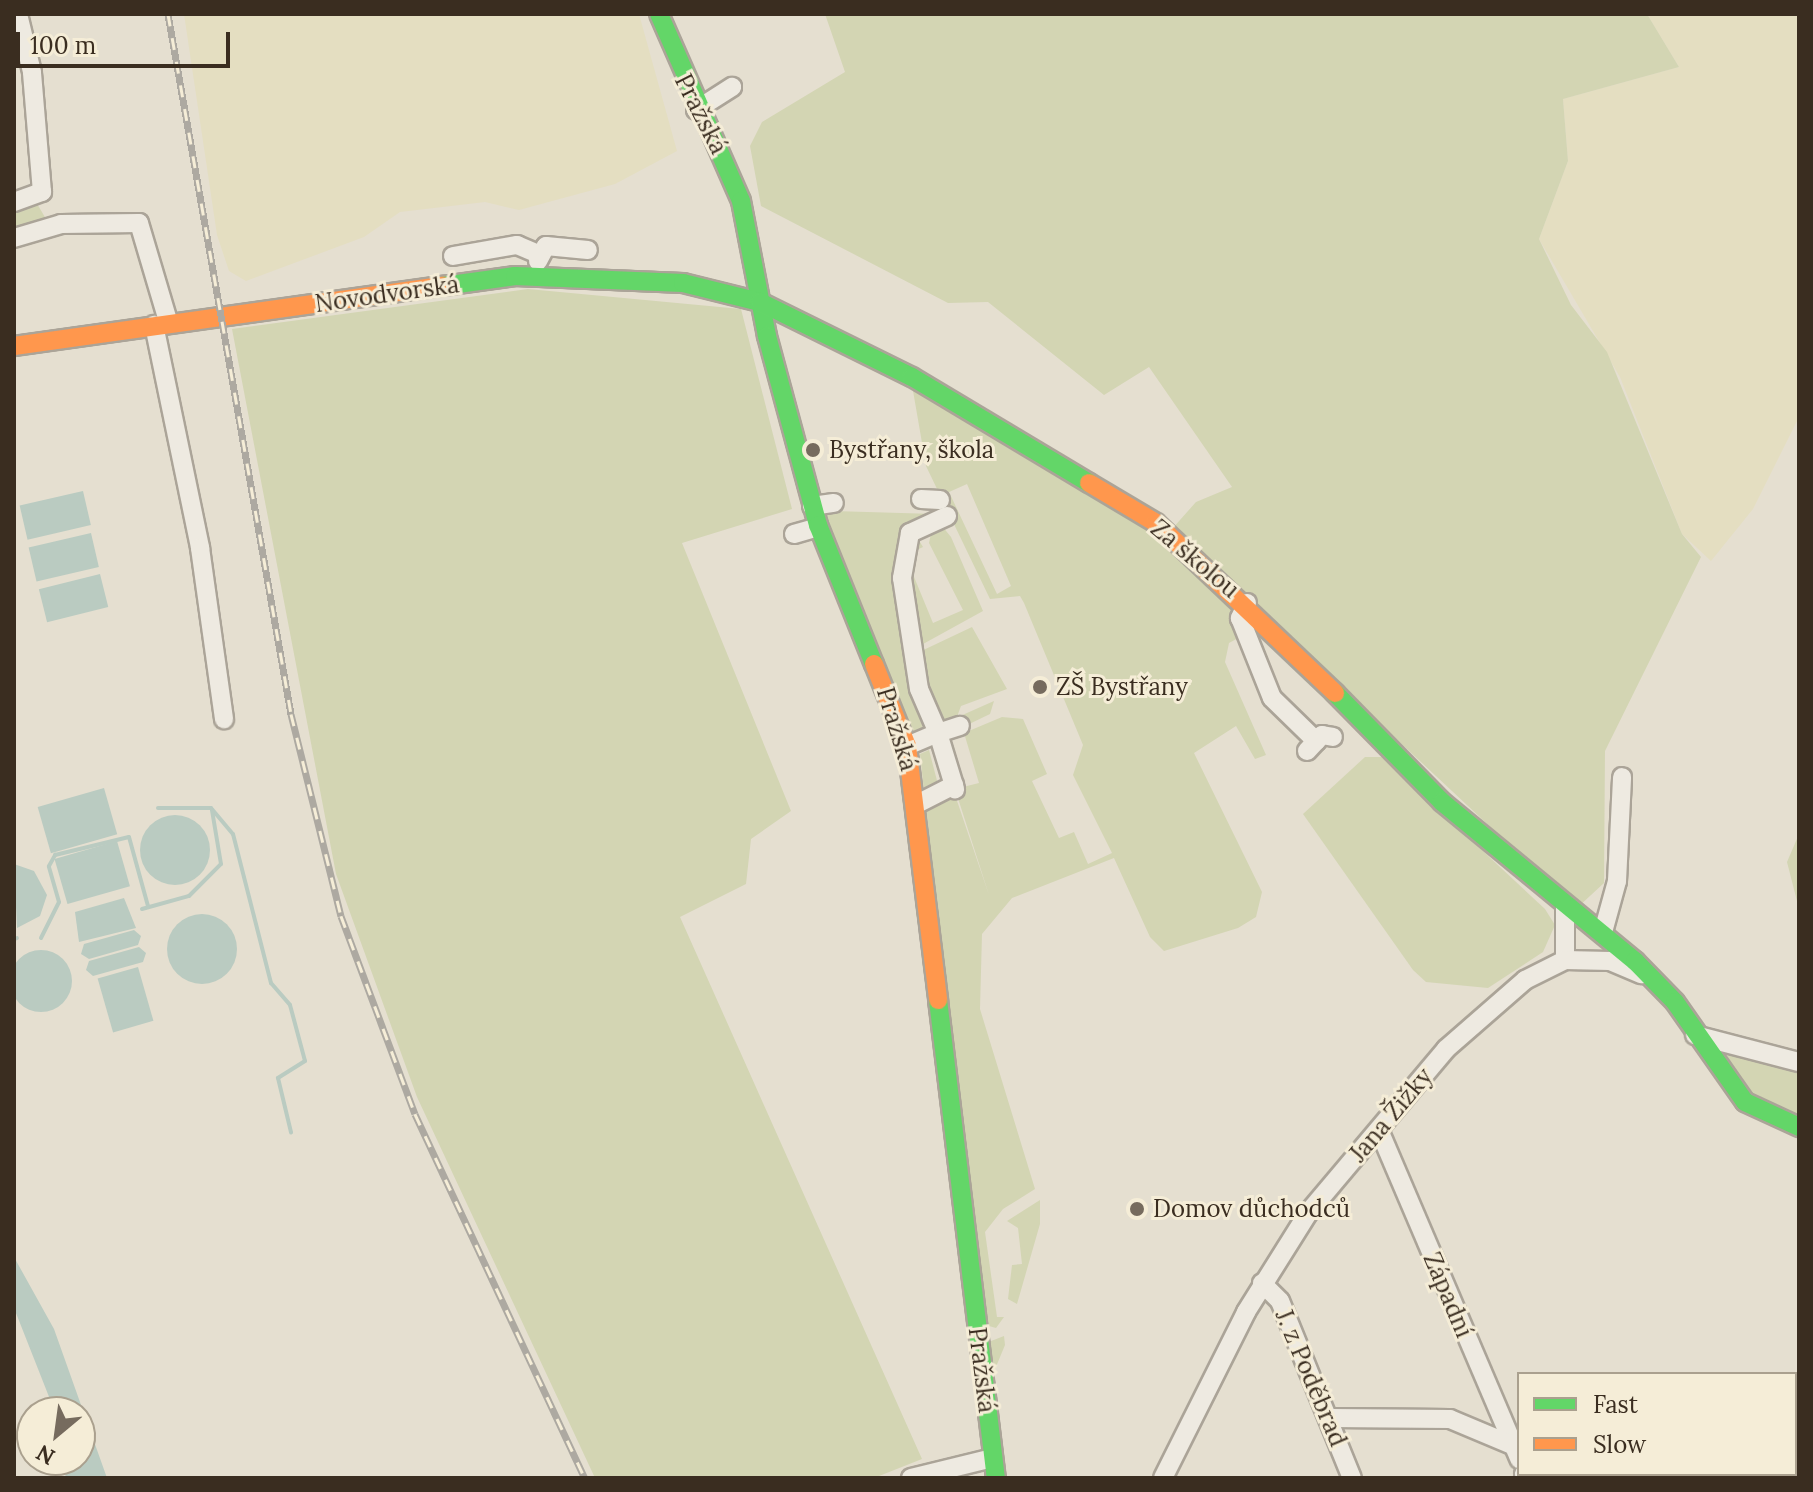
<!DOCTYPE html>
<html>
<head>
<meta charset="utf-8">
<style>
	body { margin:0 }
	#map { position:relative; width:1813px; height:1492px; overflow:hidden; background:#e5dfd0; font-family:Lora,serif }
	div>[style] { position:absolute }
	.farmland>* { inset:0; background:#e4dec1 }
	.green>* { inset:0; background:#d3d5b3 }
	.water>* { inset:0; background:#bacbc1; transform-origin:0 0 }
	.round { border-radius:50% }
	.stream>* { height:4px; margin:-2px; padding:0 2px; transform-origin:2px; border-radius:2px; background:#bacbc1 }
	.roads { filter:drop-shadow(2px 0 #aba498) drop-shadow(-2px 0 #aba498) drop-shadow(0 2px #aba498) drop-shadow(0 -2px #aba498) }
	.street>* { height:18px; margin:-9px; padding:0 9px; transform-origin:9px; border-radius:9px; background:#eeeae1 }
	.fast>* { height:18px; margin:-9px; padding:0 9px; transform-origin:9px; border-radius:9px; background:#63d668 }
	.slow>* { height:18px; margin:-9px; padding:0 9px; transform-origin:9px; border-radius:9px; background:#ff974d }
	.rail>* { height:7px; margin-top:-3.5px; transform-origin:0; background:repeating-linear-gradient(90deg,#f5edd7 0 12px,#ada9a1 0 24px); box-sizing:border-box; border-block:2px solid #ada9a1 }
	.dots>* { width:22px; height:22px; translate:-50% -50%; box-sizing:border-box; border:4px solid #f5edd7; border-radius:50% }
	span { translate:-50% -50%; white-space:nowrap; text-align:center; line-height:1.15; -webkit-text-stroke:6px #f5edd7; paint-order:stroke }
	.street-label { font-size:24px; color:#3a2d20 }
	.poi-label { font-size:24px; color:#3a2d20 }
	.left { translate:0 -50%; text-align:left }
	.frame { position:absolute; inset:0; border:16px solid #3a2d20; pointer-events:none }
	.legend { position:absolute; left:1517px; top:1372px; width:280px; height:104px; box-sizing:border-box; background:#f5edd7; border:2px solid #aaa08e; margin:0; padding:10px 14px; list-style:none; font-size:24px; color:#3a2d20 }
	.legend li { display:flex; align-items:center; gap:16px; height:40px }
	.legend b { width:40px; border:2px solid #aaa08e }
	.north { position:absolute; left:16px; top:1396px; width:80px; height:80px; box-sizing:border-box; background:#f5edd7; border:2px solid #aaa08e; border-radius:50%; rotate:209deg; font-size:22px; font-weight:700; line-height:32px; text-align:center; color:#3a2d20 }
	.north::after { content:''; display:block; margin:auto; width:28px; height:36px; background:#766b5e; clip-path:polygon(50% 0,100% 100%,50% 72%,0 100%) }
	.scale { position:absolute; left:16px; top:32px; width:214px; height:36px; box-sizing:border-box; border:4px solid #3a2d20; border-top:0; padding-left:10px; font-size:24px; line-height:28px; white-space:nowrap; color:#3a2d20; -webkit-text-stroke:6px #f5edd7; paint-order:stroke }
</style>
</head>
<body>
<div id="map">
	<div class="farmland">
		<i style="clip-path:polygon(184px 14px,639px 14px,677px 151px,615px 184px,519px 210px,485px 202px,400px 212px,364px 237px,246px 281px,229px 271px,217px 235px)"></i>
		<i style="clip-path:polygon(1647px 14px,1799px 14px,1799px 417px,1753px 509px,1711px 561px,1682px 534px,1620px 377px,1539px 239px,1568px 161px,1563px 99px,1679px 67px)"></i>
	</div>
	<div class="green">
		<i style="clip-path:polygon(825px 14px,1647px 14px,1679px 67px,1563px 99px,1568px 161px,1539px 239px,1571px 305px,1607px 352px,1682px 534px,1701px 557px,1605px 751px,1604px 883px,1577px 908px,1172px 529px,1196px 502px,1232px 487px,1149px 367px,1104px 395px,988px 302px,948px 303px,761px 206px,750px 146px,762px 122px,845px 72px)"></i>
		<i style="clip-path:polygon(36px 202px,49px 224px,14px 234px,14px 206px)"></i>
		<i style="clip-path:polygon(528px 289px,741px 309px,792px 509px,682px 543px,791px 811px,751px 839px,746px 884px,680px 917px,922px 1459px,874px 1478px,595px 1478px,417px 1097px,336px 874px,232px 329px)"></i>
		<i style="clip-path:polygon(evenodd,912px 385px,1156px 523px,1236px 607px,1240px 637px,1229px 643px,1225px 662px,1266px 755px,1255px 759px,1236px 726px,1194px 753px,1262px 892px,1256px 917px,1238px 928px,1164px 951px,1150px 937px,1114px 858px,1012px 898px,982px 934px,980px 1009px,1035px 1189px,1003px 1209px,985px 1232px,997px 1317px,1004px 1317px,996px 1328px,982px 1324px,920px 754px,929px 750px,941px 796px,954px 792px,989px 895px,955px 789px,979px 783px,964px 733px,1002px 717px,1023px 719px,1047px 774px,1032px 781px,1059px 838px,1074px 832px,1088px 864px,1112px 853px,1073px 775px,1083px 745px,1024px 603px,1020px 596px,990px 599px,926px 466px,912px 385px,967px 484px,1011px 586px,997px 594px,949px 492px,967px 484px)"></i>
		<i style="clip-path:polygon(833px 511px,935px 514px,900px 540px,923px 731px,912px 733px,825px 514px)"></i>
		<i style="clip-path:polygon(932px 529px,942px 526px,951px 537px,983px 611px,914px 649px,903px 561px,905px 553px,911px 539px,915px 534px,923px 547px,905px 555px,933px 623px,963px 610px,929px 543px)"></i>
		<i style="clip-path:polygon(972px 627px,1007px 689px,961px 706px,955px 722px,939px 724px,915px 654px)"></i>
		<i style="clip-path:polygon(994px 701px,990px 714px,963px 727px,958px 717px)"></i>
		<i style="clip-path:polygon(1365px 757px,1382px 757px,1545px 909px,1555px 925px,1543px 952px,1488px 988px,1426px 982px,1413px 970px,1303px 814px)"></i>
		<i style="clip-path:polygon(1799px 834px,1799px 909px,1787px 862px)"></i>
		<i style="clip-path:polygon(1715px 1043px,1799px 1067px,1799px 1119px,1750px 1099px)"></i>
		<i style="clip-path:polygon(1040px 1200px,1040px 1224px,1017px 1304px,1008px 1299px,1012px 1265px,1022px 1264px,1018px 1228px,1007px 1221px)"></i>
		<i style="clip-path:polygon(1004px 1336px,1005px 1345px,993px 1374px,986px 1343px)"></i>
	</div>
	<div class="water">
		<i style="left:83px;top:491px;width:35px;height:65px;rotate:77deg"></i>
		<i style="left:91px;top:533px;width:35px;height:64px;rotate:77deg"></i>
		<i style="left:100px;top:574px;width:34px;height:63px;rotate:76deg"></i>
		<i style="left:104px;top:788px;width:48px;height:69px;rotate:74deg"></i>
		<i class="round" style="left:140px;top:815px;width:70px;height:70px"></i>
		<i style="left:117px;top:841px;width:47px;height:65px;rotate:74deg"></i>
		<i style="clip-path:polygon(14px 864px,34px 871px,47px 895px,40px 916px,17px 928px)"></i>
		<i style="clip-path:polygon(124px 898px,136px 928px,79px 942px,75px 912px)"></i>
		<i class="round" style="left:167px;top:914px;width:70px;height:70px"></i>
		<i style="clip-path:polygon(134px 930px,141px 936px,138px 945px,89px 959px,81px 954px,84px 944px)"></i>
		<i style="clip-path:polygon(139px 947px,146px 953px,143px 962px,93px 976px,86px 970px,89px 961px)"></i>
		<i class="round" style="left:10px;top:950px;width:62px;height:62px"></i>
		<i style="left:138px;top:967px;width:56px;height:42px;rotate:74deg"></i>
		<i style="clip-path:polygon(14px 1257px,54px 1329px,107px 1478px,66px 1478px,62px 1460px,80px 1460px,80px 1412px,55px 1412px,14px 1308px)"></i>
	</div>
	<div class="stream">
		<i style="left:158px;top:808px;width:53px"></i>
		<i style="left:211px;top:808px;width:34px;rotate:50deg"></i>
		<i style="left:233px;top:834px;width:154px;rotate:75.7deg"></i>
		<i style="left:271px;top:983px;width:29px;rotate:49deg"></i>
		<i style="left:290px;top:1005px;width:58px;rotate:75deg"></i>
		<i style="left:305px;top:1061px;width:32px;rotate:148deg"></i>
		<i style="left:278px;top:1078px;width:56px;rotate:76.5deg"></i>
		<i style="left:142px;top:909px;width:49px;rotate:-15.5deg"></i>
		<i style="left:189px;top:896px;width:45px;rotate:-45deg"></i>
		<i style="left:221px;top:864px;width:55px;rotate:-99.5deg"></i>
		<i style="left:41px;top:938px;width:40px;rotate:-63.4deg"></i>
		<i style="left:59px;top:902px;width:37px;rotate:-106deg"></i>
		<i style="left:49px;top:866px;width:13px;rotate:-61deg"></i>
		<i style="left:55px;top:855px;width:76px;rotate:-13.7deg"></i>
		<i style="left:129px;top:837px;width:72px;rotate:74.6deg"></i>
		<i style="left:14px;top:939px;width:3px;rotate:-18deg"></i>
	</div>
	<div class="roads">
		<div class="street">
			<i style="left:696px;top:110px;width:43px;rotate:-32.6deg"></i>
			<i style="left:14px;top:202px;width:30px;rotate:-20deg"></i>
			<i style="left:42px;top:192px;width:120px;rotate:-94.8deg"></i>
			<i style="left:32px;top:72px;width:60px;rotate:-103.6deg"></i>
			<i style="left:14px;top:238px;width:49px;rotate:-16.6deg"></i>
			<i style="left:61px;top:224px;width:78px;rotate:-0.7deg"></i>
			<i style="left:139px;top:223px;width:105px;rotate:73.5deg"></i>
			<i style="left:453px;top:256px;width:65px;rotate:-9.8deg"></i>
			<i style="left:517px;top:245px;width:23px;rotate:23deg"></i>
			<i style="left:538px;top:261px;width:17px;rotate:-62deg"></i>
			<i style="left:546px;top:246px;width:42px;rotate:5.4deg"></i>
			<i style="left:154px;top:325px;width:228px;rotate:78.3deg"></i>
			<i style="left:200px;top:548px;width:173px;rotate:82deg"></i>
			<i style="left:921px;top:499px;width:19px;rotate:3deg"></i>
			<i style="left:812px;top:506px;width:22px;rotate:-8deg"></i>
			<i style="left:947px;top:516px;width:41px;rotate:155.3deg"></i>
			<i style="left:910px;top:533px;width:46px;rotate:100.1deg"></i>
			<i style="left:902px;top:578px;width:112px;rotate:81.3deg"></i>
			<i style="left:919px;top:689px;width:48px;rotate:66.6deg"></i>
			<i style="left:938px;top:733px;width:23px;rotate:-18deg"></i>
			<i style="left:794px;top:534px;width:25px;rotate:-16deg"></i>
			<i style="left:1247px;top:603px;width:17px;rotate:115deg"></i>
			<i style="left:1240px;top:618px;width:86px;rotate:68.2deg"></i>
			<i style="left:1272px;top:698px;width:62px;rotate:44.3deg"></i>
			<i style="left:907px;top:746px;width:34px;rotate:-23deg"></i>
			<i style="left:938px;top:733px;width:59px;rotate:73.1deg"></i>
			<i style="left:1307px;top:751px;width:22px;rotate:-47deg"></i>
			<i style="left:1322px;top:735px;width:11px;rotate:10deg"></i>
			<i style="left:915px;top:805px;width:44px;rotate:-27.1deg"></i>
			<i style="left:1565px;top:904px;width:56px;rotate:90deg"></i>
			<i style="left:1603px;top:932px;width:53px;rotate:-74.6deg"></i>
			<i style="left:1617px;top:881px;width:104px;rotate:-87.2deg"></i>
			<i style="left:1695px;top:1035px;width:107px;rotate:14.6deg"></i>
			<i style="left:1379px;top:1130px;width:358px;rotate:66.9deg"></i>
			<i style="left:1262px;top:1283px;width:25px;rotate:45deg"></i>
			<i style="left:1280px;top:1301px;width:191px;rotate:67.9deg"></i>
			<i style="left:1331px;top:1418px;width:119px;rotate:0.5deg"></i>
			<i style="left:1450px;top:1419px;width:75px;rotate:22.8deg"></i>
			<i style="left:1524px;top:1474px;width:4px;rotate:76deg"></i>
			<i style="left:1642px;top:1474px;width:5px;rotate:53deg"></i>
			<i style="left:911px;top:1478px;width:84px;rotate:-13.7deg"></i>
			<i style="left:1163px;top:1478px;width:186px;rotate:-63.4deg"></i>
			<i style="left:1246px;top:1312px;width:117px;rotate:-57.9deg"></i>
			<i style="left:1308px;top:1213px;width:214px;rotate:-49.9deg"></i>
			<i style="left:1446px;top:1049px;width:105px;rotate:-41.1deg"></i>
			<i style="left:1525px;top:980px;width:45px;rotate:-26.6deg"></i>
			<i style="left:1565px;top:960px;width:45px;rotate:1.3deg"></i>
			<i style="left:1610px;top:961px;width:34px;rotate:23deg"></i>
		</div>
		<div class="fast">
			<i style="left:659px;top:14px;width:204px;rotate:66.3deg"></i>
			<i style="left:741px;top:201px;width:137px;rotate:79.1deg"></i>
			<i style="left:767px;top:336px;width:196px;rotate:74.9deg"></i>
			<i style="left:818px;top:525px;width:150px;rotate:68.1deg"></i>
			<i style="left:443px;top:286px;width:73px;rotate:-7.9deg"></i>
			<i style="left:515px;top:276px;width:168px;rotate:2.4deg"></i>
			<i style="left:683px;top:283px;width:79px;rotate:13.9deg"></i>
			<i style="left:760px;top:302px;width:169px;rotate:26.3deg"></i>
			<i style="left:912px;top:377px;width:206px;rotate:30.9deg"></i>
			<i style="left:1335px;top:693px;width:153px;rotate:45.5deg"></i>
			<i style="left:1442px;top:802px;width:250px;rotate:39.5deg"></i>
			<i style="left:1635px;top:961px;width:57px;rotate:45.7deg"></i>
			<i style="left:1675px;top:1002px;width:122px;rotate:55deg"></i>
			<i style="left:1745px;top:1102px;width:60px;rotate:24.8deg"></i>
			<i style="left:938px;top:1000px;width:482px;rotate:83.1deg"></i>
		</div>
		<div class="slow">
			<i style="left:14px;top:346px;width:433px;rotate:-8deg"></i>
			<i style="left:1089px;top:483px;width:78px;rotate:30.8deg"></i>
			<i style="left:1156px;top:523px;width:247px;rotate:43.5deg"></i>
			<i style="left:874px;top:664px;width:88px;rotate:68.1deg"></i>
			<i style="left:907px;top:746px;width:256px;rotate:83deg"></i>
		</div>
	</div>
	<div class="rail">
		<i style="left:168px;top:14px;width:711px;rotate:80.03deg"></i>
		<i style="left:291px;top:714px;width:208px;rotate:76.1deg"></i>
		<i style="left:341px;top:916px;width:211px;rotate:69.5deg"></i>
		<i style="left:415px;top:1114px;width:402px;rotate:65deg"></i>
	</div>
	<div class="dots">
		<i style="left:813px;top:450px;background:#766b5e"></i>
		<i style="left:1040px;top:687px;background:#766b5e"></i>
		<i style="left:1137px;top:1209px;background:#766b5e"></i>
	</div>
	<div class="street-label">
		<span style="left:701px;top:114px;rotate:63deg">Pražská</span>
		<span style="left:387px;top:294px;rotate:-8deg">Novodvorská</span>
		<span style="left:1195px;top:559px;rotate:40deg">Za školou</span>
		<span style="left:897px;top:729px;rotate:73deg">Pražská</span>
		<span style="left:1391px;top:1115px;rotate:-50deg">Jana Žižky</span>
		<span style="left:1448px;top:1295px;rotate:67deg">Západní</span>
		<span style="left:982px;top:1370px;rotate:83deg">Pražská</span>
		<span style="left:1311px;top:1378px;rotate:67deg">J. z Poděbrad</span>
	</div>
	<div class="poi-label">
		<span class="left" style="left:829px;top:450px">Bystřany, škola</span>
		<span class="left" style="left:1056px;top:687px">ZŠ Bystřany</span>
		<span class="left" style="left:1153px;top:1209px">Domov důchodců</span>
	</div>
	<div class="frame"></div>
	<ul class="legend">
	<li><b style="height:10px;background:#63d668"></b>Fast</li>
	<li><b style="height:10px;background:#ff974d"></b>Slow</li>
	</ul>
	<div class="north">N</div>
	<div class="scale">100 m</div>
</div>
</body>
</html>
